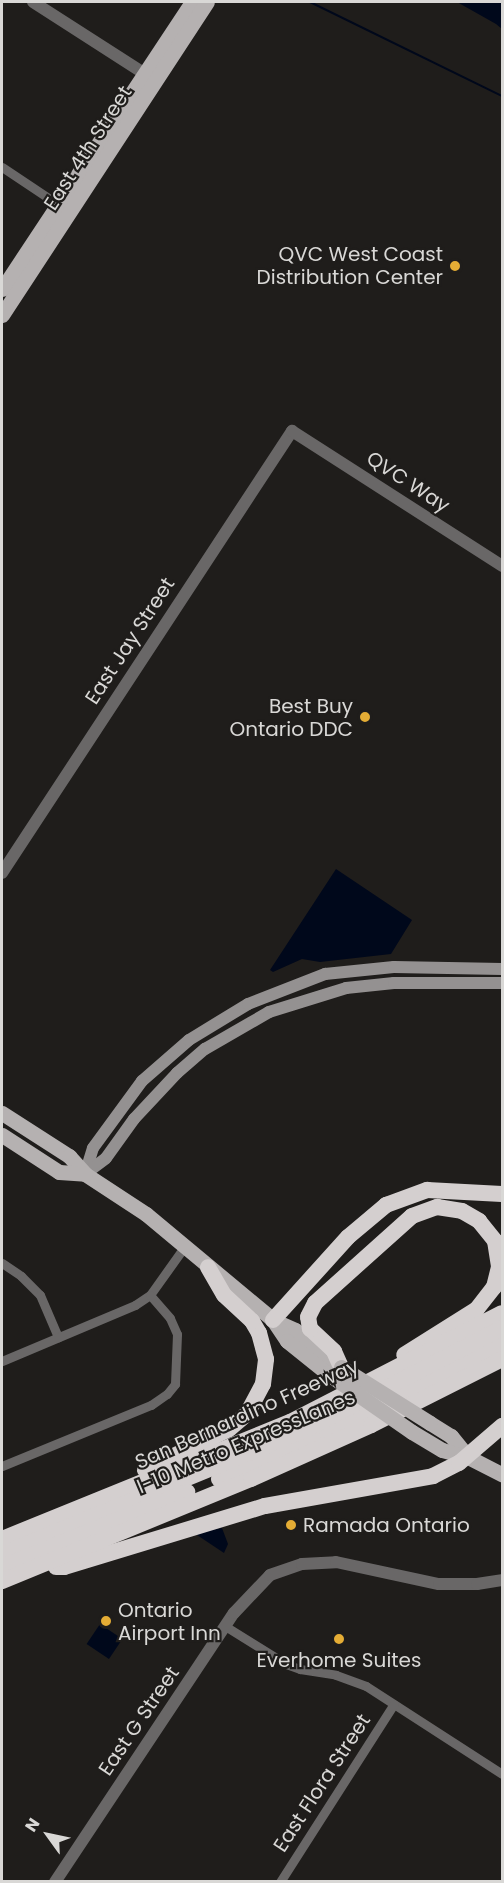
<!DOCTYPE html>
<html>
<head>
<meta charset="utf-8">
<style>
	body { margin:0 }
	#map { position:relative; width:504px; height:1883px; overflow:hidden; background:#1f1d1b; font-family:Poppins,sans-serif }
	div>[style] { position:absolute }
	.water>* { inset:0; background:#00081b; transform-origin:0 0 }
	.stream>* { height:2px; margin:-1px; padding:0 1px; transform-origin:1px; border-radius:1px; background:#00081b }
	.minor>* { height:9px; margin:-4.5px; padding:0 4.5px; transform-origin:4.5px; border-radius:4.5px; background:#696767 }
	.tertiary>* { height:12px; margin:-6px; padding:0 6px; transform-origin:6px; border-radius:6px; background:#696767 }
	.secondary>* { height:12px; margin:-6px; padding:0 6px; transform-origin:6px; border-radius:6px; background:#949191 }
	.primary>* { height:15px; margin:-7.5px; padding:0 7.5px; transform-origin:7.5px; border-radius:7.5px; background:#b5b1b1 }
	.motorway>* { height:16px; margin:-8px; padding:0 8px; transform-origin:8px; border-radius:8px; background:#d4cfcf }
	.primary-bridge>* { height:15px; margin:-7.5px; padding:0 7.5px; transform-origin:7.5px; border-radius:7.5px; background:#b5b1b1 }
	.dots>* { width:16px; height:16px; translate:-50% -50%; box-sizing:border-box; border:3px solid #1f1d1b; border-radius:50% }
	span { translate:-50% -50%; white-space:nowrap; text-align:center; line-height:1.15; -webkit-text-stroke:4.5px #1f1d1b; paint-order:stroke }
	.street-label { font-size:20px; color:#d9d8d6 }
	.poi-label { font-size:20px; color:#d9d8d6 }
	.right { translate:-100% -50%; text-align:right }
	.left { translate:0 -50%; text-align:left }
	.frame { position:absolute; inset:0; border:3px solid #d9d8d6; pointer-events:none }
	.north { position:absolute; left:18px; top:1805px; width:60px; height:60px; -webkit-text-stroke:4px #1f1d1b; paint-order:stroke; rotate:303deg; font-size:16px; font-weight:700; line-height:24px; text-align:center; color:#d9d8d6 }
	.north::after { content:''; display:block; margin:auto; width:21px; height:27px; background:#d9d8d6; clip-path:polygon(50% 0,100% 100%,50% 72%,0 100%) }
</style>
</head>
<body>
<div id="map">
	<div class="water">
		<i style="clip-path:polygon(457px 2px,502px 2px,502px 29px,496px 24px)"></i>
		<i style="clip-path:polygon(336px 869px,412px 920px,391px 954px,320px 962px,302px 959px,273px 972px,270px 970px)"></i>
		<i style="clip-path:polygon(222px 1528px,228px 1544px,224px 1553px,194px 1533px)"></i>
		<i style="left:100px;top:1624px;width:27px;height:24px;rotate:34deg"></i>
	</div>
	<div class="stream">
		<i style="left:310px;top:2px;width:214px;rotate:26.1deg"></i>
	</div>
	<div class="minor">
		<i style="left:2px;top:167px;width:72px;rotate:33.7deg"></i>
		<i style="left:2px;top:1263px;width:23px;rotate:34deg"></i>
		<i style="left:21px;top:1276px;width:27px;rotate:45deg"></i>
		<i style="left:40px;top:1295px;width:46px;rotate:66.8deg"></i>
		<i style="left:2px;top:1361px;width:144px;rotate:-22.8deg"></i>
		<i style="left:135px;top:1305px;width:18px;rotate:-34deg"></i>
		<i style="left:150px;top:1295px;width:60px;rotate:-54.5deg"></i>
		<i style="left:2px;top:1466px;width:161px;rotate:-22.3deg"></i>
		<i style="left:151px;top:1405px;width:19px;rotate:-35deg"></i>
		<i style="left:167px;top:1394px;width:13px;rotate:-51deg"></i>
		<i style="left:175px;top:1384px;width:50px;rotate:-87.7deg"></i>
		<i style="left:177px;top:1334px;width:17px;rotate:-114deg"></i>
		<i style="left:170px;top:1318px;width:30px;rotate:-131deg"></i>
		<i style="left:225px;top:1626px;width:72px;rotate:31.9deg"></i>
		<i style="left:286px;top:1664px;width:15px;rotate:20deg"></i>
		<i style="left:300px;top:1669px;width:36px;rotate:9deg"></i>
		<i style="left:336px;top:1675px;width:32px;rotate:20deg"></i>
		<i style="left:366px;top:1686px;width:162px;rotate:32.9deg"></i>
		<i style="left:280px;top:1882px;width:211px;rotate:-57.4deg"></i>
	</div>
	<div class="tertiary">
		<i style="left:33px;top:2px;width:139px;rotate:32.7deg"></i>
		<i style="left:2px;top:873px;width:529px;rotate:-56.73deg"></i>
		<i style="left:292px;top:431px;width:250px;rotate:32.7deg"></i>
		<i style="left:55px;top:1882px;width:323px;rotate:-56.4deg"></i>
		<i style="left:234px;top:1613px;width:52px;rotate:-46.5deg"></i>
		<i style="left:270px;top:1575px;width:34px;rotate:-19deg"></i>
		<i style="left:302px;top:1564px;width:34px;rotate:-3deg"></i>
		<i style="left:336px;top:1562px;width:105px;rotate:12.1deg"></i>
		<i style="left:439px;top:1584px;width:38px"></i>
		<i style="left:477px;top:1584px;width:25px;rotate:-9deg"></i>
	</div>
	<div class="secondary">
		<i style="left:85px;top:1174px;width:27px;rotate:-73deg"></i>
		<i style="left:93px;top:1148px;width:83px;rotate:-53.8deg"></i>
		<i style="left:142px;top:1081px;width:62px;rotate:-41.1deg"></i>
		<i style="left:189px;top:1040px;width:69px;rotate:-31.4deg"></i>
		<i style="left:248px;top:1004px;width:83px;rotate:-21.3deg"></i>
		<i style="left:325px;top:974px;width:69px;rotate:-5.8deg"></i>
		<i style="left:394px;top:967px;width:108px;rotate:1.1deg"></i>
		<i style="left:85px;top:1174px;width:26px;rotate:-37deg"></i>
		<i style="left:106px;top:1158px;width:48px;rotate:-54.3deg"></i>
		<i style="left:134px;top:1119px;width:63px;rotate:-46.9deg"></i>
		<i style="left:177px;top:1073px;width:37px;rotate:-41deg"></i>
		<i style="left:205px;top:1049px;width:74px;rotate:-30deg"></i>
		<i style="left:269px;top:1012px;width:81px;rotate:-17.3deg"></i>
		<i style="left:346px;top:988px;width:48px;rotate:-5.9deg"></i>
		<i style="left:394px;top:983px;width:108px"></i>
	</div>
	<div class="primary">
		<i style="left:2px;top:289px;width:344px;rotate:-56.5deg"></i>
		<i style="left:2px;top:315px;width:374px;rotate:-56.8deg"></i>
		<i style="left:2px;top:1113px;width:80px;rotate:32.7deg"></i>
		<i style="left:69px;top:1156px;width:24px;rotate:48deg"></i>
		<i style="left:85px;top:1174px;width:73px;rotate:33.3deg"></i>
		<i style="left:146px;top:1214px;width:165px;rotate:39.8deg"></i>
		<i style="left:273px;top:1320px;width:24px;rotate:24deg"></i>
		<i style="left:295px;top:1330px;width:57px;rotate:37.9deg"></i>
		<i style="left:2px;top:1135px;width:68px;rotate:33deg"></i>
		<i style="left:59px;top:1172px;width:26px;rotate:4deg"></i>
		<i style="left:273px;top:1320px;width:25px;rotate:56deg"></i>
		<i style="left:287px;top:1341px;width:51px;rotate:38.7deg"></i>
		<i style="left:430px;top:1423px;width:25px;rotate:32deg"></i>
		<i style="left:451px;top:1436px;width:27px;rotate:51deg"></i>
		<i style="left:412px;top:1432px;width:35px;rotate:31deg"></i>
		<i style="left:442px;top:1450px;width:27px;rotate:15deg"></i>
		<i style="left:468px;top:1457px;width:38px;rotate:27deg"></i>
	</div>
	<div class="motorway">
		<i style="left:273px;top:1320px;width:112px;rotate:-47.9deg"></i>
		<i style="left:348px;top:1237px;width:50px;rotate:-40.1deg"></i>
		<i style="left:386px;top:1205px;width:44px;rotate:-20.1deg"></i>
		<i style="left:427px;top:1190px;width:75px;rotate:3.1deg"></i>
		<i style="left:341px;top:1367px;width:17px;rotate:-114deg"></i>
		<i style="left:334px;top:1351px;width:33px;rotate:-137deg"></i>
		<i style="left:310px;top:1329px;width:12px;rotate:-99deg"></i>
		<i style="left:308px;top:1317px;width:16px;rotate:-63deg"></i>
		<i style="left:315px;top:1303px;width:130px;rotate:-41.9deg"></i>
		<i style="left:412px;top:1216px;width:27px;rotate:-20deg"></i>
		<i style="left:437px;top:1207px;width:25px;rotate:9deg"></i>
		<i style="left:462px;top:1211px;width:20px;rotate:30deg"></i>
		<i style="left:479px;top:1221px;width:26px;rotate:51deg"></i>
		<i style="left:495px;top:1241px;width:26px;rotate:81deg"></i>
		<i style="left:499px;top:1267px;width:21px;rotate:104deg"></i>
		<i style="left:494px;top:1287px;width:28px;rotate:128deg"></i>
		<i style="left:477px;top:1309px;width:86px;rotate:147.8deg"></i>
		<i style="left:145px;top:1470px;width:93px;rotate:-26deg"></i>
		<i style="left:229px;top:1429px;width:23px;rotate:-40deg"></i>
		<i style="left:247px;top:1414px;width:34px;rotate:-62deg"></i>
		<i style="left:263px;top:1384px;width:25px;rotate:-83deg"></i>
		<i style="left:266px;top:1359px;width:27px;rotate:-105deg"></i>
		<i style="left:259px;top:1333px;width:14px;rotate:-120deg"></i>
		<i style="left:252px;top:1321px;width:38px;rotate:-137deg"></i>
		<i style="left:224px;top:1295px;width:32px;rotate:-120deg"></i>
		<i style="left:219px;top:1479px;width:117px;rotate:-23.1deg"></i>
		<i style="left:327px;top:1433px;width:197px;rotate:-27.2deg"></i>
		<i style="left:2px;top:1539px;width:311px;rotate:-22.1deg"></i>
		<i style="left:290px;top:1422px;width:238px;rotate:-27.2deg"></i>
		<i style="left:2px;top:1554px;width:334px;rotate:-22.3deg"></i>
		<i style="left:311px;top:1427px;width:215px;rotate:-27.4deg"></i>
		<i style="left:2px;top:1567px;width:200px;rotate:-22.1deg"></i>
		<i style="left:56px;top:1567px;width:8px"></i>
		<i style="left:64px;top:1567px;width:210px;rotate:-16.9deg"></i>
		<i style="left:265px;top:1506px;width:171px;rotate:-10.1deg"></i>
		<i style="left:433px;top:1476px;width:29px;rotate:-27deg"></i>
		<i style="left:459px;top:1463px;width:57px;rotate:-40.7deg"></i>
		<i style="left:2px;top:1581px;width:269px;rotate:-22.3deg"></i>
		<i style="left:251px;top:1479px;width:132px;rotate:-24.2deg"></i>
		<i style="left:371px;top:1425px;width:147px;rotate:-26.7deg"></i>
	</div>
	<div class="primary-bridge">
		<i style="left:341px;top:1367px;width:105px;rotate:32.2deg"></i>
		<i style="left:327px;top:1373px;width:103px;rotate:34.8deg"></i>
	</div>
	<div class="dots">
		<i style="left:455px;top:266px;background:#e5ad35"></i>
		<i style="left:365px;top:717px;background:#e5ad35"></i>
		<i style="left:291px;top:1525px;background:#e5ad35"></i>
		<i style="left:106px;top:1621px;background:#e5ad35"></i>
		<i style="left:339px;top:1639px;background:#e5ad35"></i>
	</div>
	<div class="street-label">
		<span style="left:88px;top:148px;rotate:-57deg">East 4th Street</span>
		<span style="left:408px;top:482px;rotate:33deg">QVC Way</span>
		<span style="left:130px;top:641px;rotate:-57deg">East Jay Street</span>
		<span style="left:247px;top:1414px;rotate:-24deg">San Bernardino Freeway</span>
		<span style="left:246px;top:1442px;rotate:-23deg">I-10 Metro ExpressLanes</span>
		<span style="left:139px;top:1721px;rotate:-56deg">East G Street</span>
		<span style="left:322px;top:1783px;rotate:-57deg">East Flora Street</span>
	</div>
	<div class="poi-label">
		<span class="right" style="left:443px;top:266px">QVC West Coast<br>Distribution Center</span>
		<span class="right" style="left:353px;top:718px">Best Buy<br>Ontario DDC</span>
		<span class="left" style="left:303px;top:1525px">Ramada Ontario</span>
		<span class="left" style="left:118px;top:1622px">Ontario<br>Airport Inn</span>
		<span style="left:339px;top:1660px">Everhome Suites</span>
	</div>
	<div class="frame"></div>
	<div class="north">N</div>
</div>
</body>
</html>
